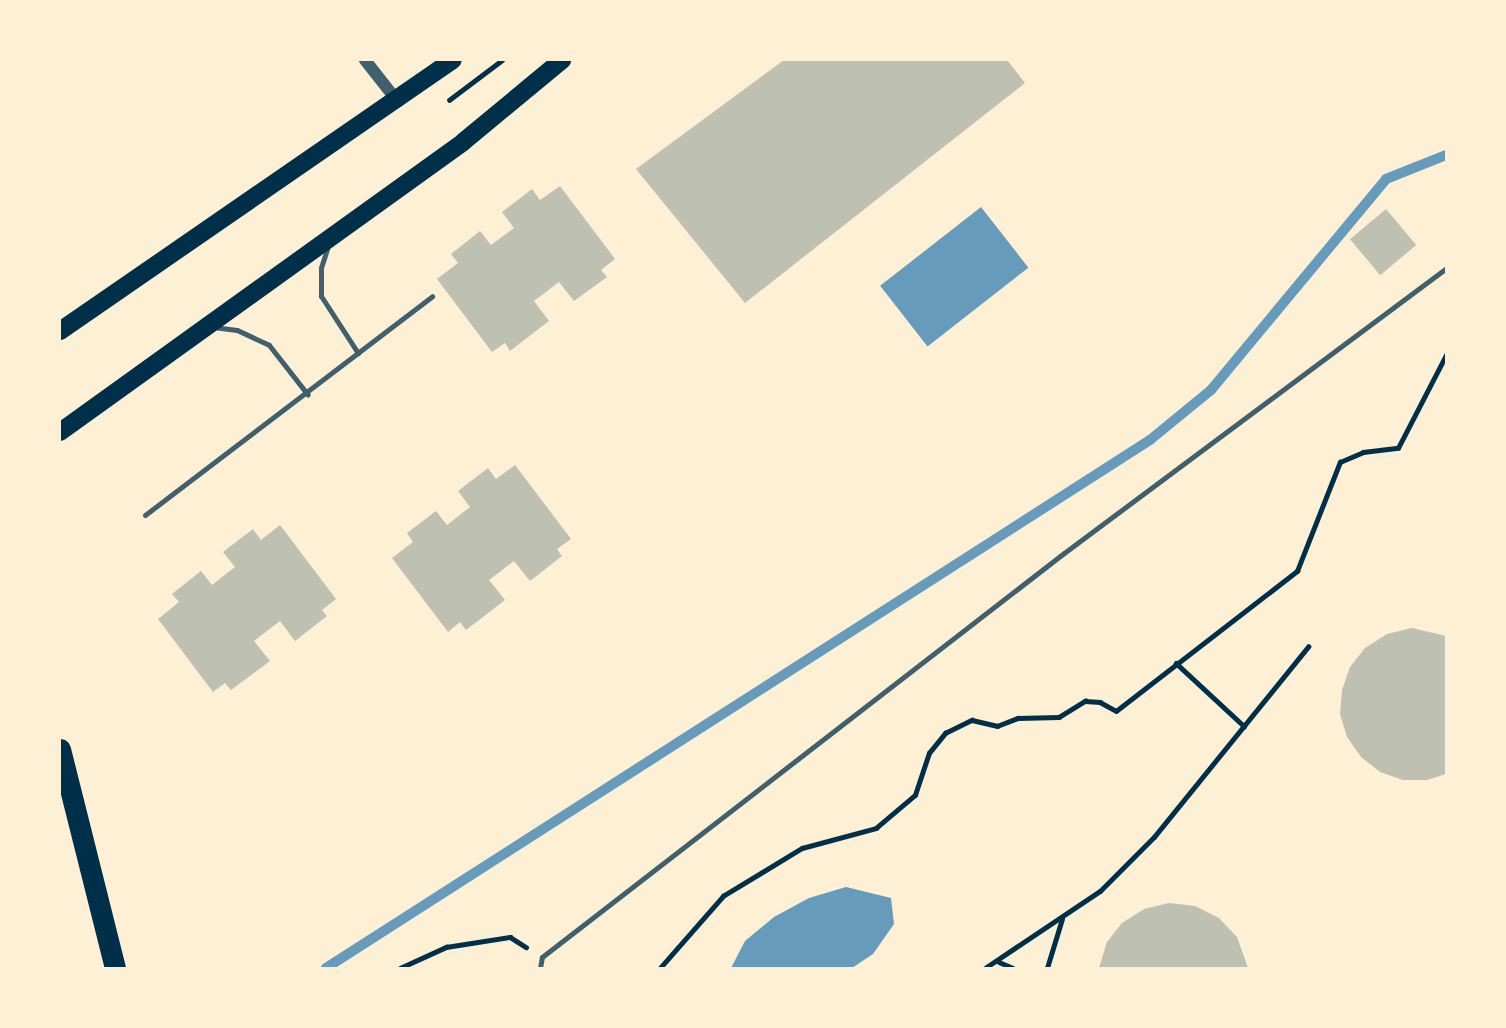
<!DOCTYPE html>
<html>
<head>
<meta charset="utf-8">
<style>
	body { margin:0 }
	#map { position:relative; width:1506px; height:1028px; overflow:hidden; background:#fdf0d5; font-family:Cabin,sans-serif }
	div>[style] { position:absolute }
	.water>* { inset:0; background:#669bbc; transform-origin:0 0 }
	.stream>* { height:10px; margin:-5px; padding:0 5px; transform-origin:5px; border-radius:5px; background:#669bbc }
	.building>* { inset:0; background:#bec0b2; transform-origin:0 0 }
	.path>* { height:4.5px; margin:-2.25px; padding:0 2.25px; transform-origin:2.25px; border-radius:2.25px; background:#003049 }
	.service>* { height:5px; margin:-2.5px; padding:0 2.5px; transform-origin:2.5px; border-radius:2.5px; background:#3f606c }
	.tertiary>* { height:12px; margin:-6px; padding:0 6px; transform-origin:6px; border-radius:6px; background:#3f606c }
	.primary>* { height:18px; margin:-9px; padding:0 9px; transform-origin:9px; border-radius:9px; background:#003049 }
	.motorway>* { height:21px; margin:-10.5px; padding:0 10.5px; transform-origin:10.5px; border-radius:10.5px; background:#003049 }
	span { translate:-50% -50%; white-space:nowrap; text-align:center; line-height:1.15; -webkit-text-stroke:5px #fdf0d5; paint-order:stroke }
	.frame { position:absolute; inset:0; border:61px solid #fdf0d5; pointer-events:none }
</style>
</head>
<body>
<div id="map">
	<div class="water">
		<i style="left:981px;top:207px;width:77px;height:128px;rotate:52deg"></i>
		<i style="clip-path:polygon(846px 887px,891px 898px,894px 924px,873px 954px,852px 968px,731px 968px,745px 941px,774px 917px,809px 898px)"></i>
	</div>
	<div class="stream">
		<i style="left:326px;top:968px;width:979px;rotate:-32.65deg"></i>
		<i style="left:1150px;top:440px;width:79px;rotate:-39.3deg"></i>
		<i style="left:1211px;top:390px;width:274px;rotate:-50.3deg"></i>
		<i style="left:1386px;top:179px;width:65px;rotate:-21.8deg"></i>
	</div>
	<div class="building">
		<i style="clip-path:polygon(784px 60px,1007px 60px,1025px 83px,745px 303px,636px 169px)"></i>
		<i style="clip-path:polygon(560px 186px,615px 259px,601px 270px,607px 277px,574px 301px,559px 282px,534px 301px,549px 321px,510px 351px,505px 343px,492px 352px,437px 279px,458px 263px,451px 254px,480px 231px,491px 245px,514px 228px,502px 212px,532px 189px,540px 200px)"></i>
		<i style="left:1386px;top:209px;width:47px;height:47px;rotate:50deg"></i>
		<i style="clip-path:polygon(515px 465px,571px 539px,557px 549px,562px 556px,530px 581px,514px 561px,489px 580px,505px 600px,466px 630px,460px 622px,448px 632px,392px 558px,413px 542px,407px 533px,436px 511px,447px 525px,470px 507px,458px 491px,488px 468px,496px 479px)"></i>
		<i style="clip-path:polygon(280px 525px,336px 599px,322px 610px,327px 616px,295px 641px,280px 621px,254px 641px,270px 661px,231px 690px,225px 683px,213px 692px,158px 619px,179px 602px,172px 594px,201px 571px,212px 585px,235px 567px,223px 552px,253px 529px,261px 540px)"></i>
		<i style="clip-path:polygon(1412px 628px,1446px 636px,1446px 774px,1427px 780px,1403px 780px,1380px 772px,1361px 757px,1347px 737px,1340px 714px,1342px 690px,1350px 667px,1365px 648px,1387px 634px)"></i>
		<i style="clip-path:polygon(1169px 903px,1195px 906px,1219px 918px,1237px 937px,1248px 968px,1099px 968px,1107px 942px,1122px 923px,1144px 909px)"></i>
	</div>
	<div class="path">
		<i style="left:449px;top:100px;width:66px;rotate:-37deg"></i>
		<i style="left:1176px;top:663px;width:93px;rotate:42.8deg"></i>
		<i style="left:999px;top:962px;width:15px;rotate:23deg"></i>
		<i style="left:400px;top:968px;width:51px;rotate:-24.5deg"></i>
		<i style="left:446px;top:947px;width:65px;rotate:-8.9deg"></i>
		<i style="left:510px;top:937px;width:19px;rotate:32deg"></i>
		<i style="left:660px;top:968px;width:96px;rotate:-48.8deg"></i>
		<i style="left:723px;top:896px;width:92px;rotate:-31.3deg"></i>
		<i style="left:802px;top:848px;width:77px;rotate:-15.1deg"></i>
		<i style="left:876px;top:828px;width:51px;rotate:-40.2deg"></i>
		<i style="left:915px;top:795px;width:44px;rotate:-71.6deg"></i>
		<i style="left:929px;top:753px;width:26px;rotate:-51deg"></i>
		<i style="left:945px;top:733px;width:30px;rotate:-26deg"></i>
		<i style="left:972px;top:720px;width:26px;rotate:13deg"></i>
		<i style="left:997px;top:726px;width:22px;rotate:-21deg"></i>
		<i style="left:1018px;top:718px;width:41px;rotate:-1.4deg"></i>
		<i style="left:1059px;top:717px;width:31px;rotate:-32deg"></i>
		<i style="left:1085px;top:701px;width:15px;rotate:4deg"></i>
		<i style="left:1100px;top:702px;width:18px;rotate:29deg"></i>
		<i style="left:1116px;top:711px;width:229px;rotate:-37.7deg"></i>
		<i style="left:1297px;top:571px;width:117px;rotate:-68.5deg"></i>
		<i style="left:1340px;top:462px;width:25px;rotate:-23deg"></i>
		<i style="left:1363px;top:452px;width:35px;rotate:-7deg"></i>
		<i style="left:1398px;top:448px;width:105px;rotate:-62.7deg"></i>
		<i style="left:985px;top:968px;width:138px;rotate:-33.8deg"></i>
		<i style="left:1100px;top:891px;width:76px;rotate:-45deg"></i>
		<i style="left:1154px;top:837px;width:245px;rotate:-51deg"></i>
		<i style="left:1047px;top:968px;width:51px;rotate:-73deg"></i>
	</div>
	<div class="service">
		<i style="left:328px;top:246px;width:23px;rotate:108deg"></i>
		<i style="left:321px;top:268px;width:28px;rotate:90deg"></i>
		<i style="left:321px;top:296px;width:68px;rotate:57deg"></i>
		<i style="left:213px;top:327px;width:24px;rotate:7deg"></i>
		<i style="left:237px;top:330px;width:35px;rotate:25deg"></i>
		<i style="left:269px;top:345px;width:63px;rotate:52deg"></i>
		<i style="left:145px;top:515px;width:361px;rotate:-37.3deg"></i>
		<i style="left:540px;top:968px;width:11px;rotate:-80deg"></i>
		<i style="left:542px;top:957px;width:660px;rotate:-37.74deg"></i>
		<i style="left:1064px;top:553px;width:477px;rotate:-36.7deg"></i>
	</div>
	<div class="tertiary">
		<i style="left:365px;top:60px;width:53px;rotate:51.8deg"></i>
	</div>
	<div class="primary">
		<i style="left:60px;top:331px;width:477px;rotate:-34.6deg"></i>
		<i style="left:60px;top:432px;width:496px;rotate:-35.7deg"></i>
		<i style="left:463px;top:142px;width:129px;rotate:-39.6deg"></i>
	</div>
	<div class="motorway">
		<i style="left:60px;top:749px;width:226px;rotate:75.9deg"></i>
	</div>
	<div class="frame"></div>
</div>
</body>
</html>
